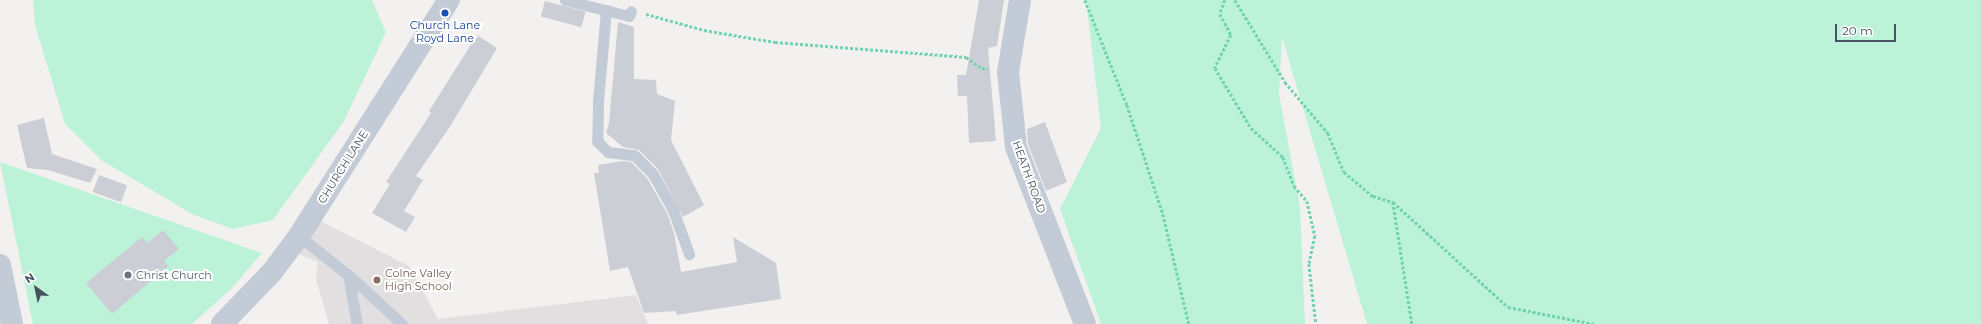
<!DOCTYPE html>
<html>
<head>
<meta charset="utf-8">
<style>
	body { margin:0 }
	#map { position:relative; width:1981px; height:324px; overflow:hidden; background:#f3f0f0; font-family:Montserrat,sans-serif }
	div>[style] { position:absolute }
	.education>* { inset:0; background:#e1dfdf }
	.green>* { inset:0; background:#bcf3d8 }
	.building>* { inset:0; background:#ccced6; transform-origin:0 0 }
	.path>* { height:2.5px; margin-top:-1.25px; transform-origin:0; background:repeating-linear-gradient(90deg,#71d4ae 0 3px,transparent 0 5px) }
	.service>* { height:11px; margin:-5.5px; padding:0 5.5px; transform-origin:5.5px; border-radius:5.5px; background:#c3cbd6 }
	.minor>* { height:22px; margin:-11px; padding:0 11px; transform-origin:11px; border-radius:11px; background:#c3cbd6 }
	.tertiary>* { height:22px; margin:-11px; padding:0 11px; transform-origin:11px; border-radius:11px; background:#c3cbd6 }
	.dots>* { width:11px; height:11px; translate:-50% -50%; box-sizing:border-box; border:2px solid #fff; border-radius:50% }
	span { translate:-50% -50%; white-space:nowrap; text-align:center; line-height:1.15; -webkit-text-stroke:4px #fff; paint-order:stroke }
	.transit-label { font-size:11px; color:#164399 }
	.street-label { font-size:11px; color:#475160 }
	.education-label { font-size:11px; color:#785e54 }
	.left { translate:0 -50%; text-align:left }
	.worship-label { font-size:11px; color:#5b616d }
	.north { position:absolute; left:16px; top:268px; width:40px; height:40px; -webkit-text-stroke:3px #fff; paint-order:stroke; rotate:327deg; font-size:11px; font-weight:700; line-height:16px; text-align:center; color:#475160 }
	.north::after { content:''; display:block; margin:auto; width:14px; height:18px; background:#475160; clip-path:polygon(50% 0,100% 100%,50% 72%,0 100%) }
	.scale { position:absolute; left:1835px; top:24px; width:61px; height:18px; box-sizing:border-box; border:2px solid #475160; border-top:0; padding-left:5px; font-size:12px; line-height:14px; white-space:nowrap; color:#475160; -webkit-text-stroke:3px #fff; paint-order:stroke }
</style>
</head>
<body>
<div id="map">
	<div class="education">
		<i style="clip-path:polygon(318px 220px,409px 266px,438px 319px,636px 295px,648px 324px,329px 324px,316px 279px,318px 262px,294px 252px)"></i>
	</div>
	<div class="green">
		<i style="clip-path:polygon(33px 0,372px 0,386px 32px,344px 121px,273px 220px,233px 229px,194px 215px,101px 160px,65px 124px,35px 25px)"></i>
		<i style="clip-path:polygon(1086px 0,1981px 0,1981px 324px,1367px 324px,1282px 37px,1279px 94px,1300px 207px,1305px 324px,1101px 324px,1060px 209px,1101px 128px)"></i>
		<i style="clip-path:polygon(0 162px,262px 253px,231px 289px,192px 324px,33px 324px)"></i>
	</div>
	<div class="building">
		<i style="clip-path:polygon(979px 0,1004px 0,997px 46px,988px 48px,996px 141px,969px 143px,967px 96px,958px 96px,957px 75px,966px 75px)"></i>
		<i style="left:545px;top:1px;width:42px;height:16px;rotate:15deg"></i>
		<i style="clip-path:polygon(618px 22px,634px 27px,634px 79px,656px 80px,657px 94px,675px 101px,671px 140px,704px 205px,683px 217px,658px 169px,639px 150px,623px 147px,606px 133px,609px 123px)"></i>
		<i style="clip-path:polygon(477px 35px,497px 48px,451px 125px,416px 176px,423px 180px,404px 211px,415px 217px,406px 232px,372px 213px,390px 184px,386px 182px,431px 113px,429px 111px)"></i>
		<i style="clip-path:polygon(44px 118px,52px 154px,97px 169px,90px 183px,48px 170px,27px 168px,17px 125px)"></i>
		<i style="clip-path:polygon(1045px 122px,1067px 182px,1046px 191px,1028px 144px,1027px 129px)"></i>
		<i style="clip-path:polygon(623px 161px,631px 162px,647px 178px,667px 213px,674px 233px,681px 272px,737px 262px,733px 237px,776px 263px,781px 299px,677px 315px,676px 311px,644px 313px,628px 267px,610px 271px,594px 173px,599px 173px,598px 165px)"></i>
		<i style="left:99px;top:175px;width:30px;height:18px;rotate:20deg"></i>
		<i style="clip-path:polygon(163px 230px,179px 249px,164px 261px,169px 266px,112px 314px,86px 283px,142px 237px,147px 243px)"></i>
	</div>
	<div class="path">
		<i style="left:1085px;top:0;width:113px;rotate:68.2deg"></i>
		<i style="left:1127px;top:105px;width:115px;rotate:71.7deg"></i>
		<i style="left:1163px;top:214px;width:113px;rotate:76.7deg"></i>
		<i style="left:1225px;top:0;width:15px;rotate:110deg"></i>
		<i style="left:1220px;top:14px;width:24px;rotate:62deg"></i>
		<i style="left:1231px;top:35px;width:37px;rotate:116deg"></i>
		<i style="left:1215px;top:68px;width:70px;rotate:59deg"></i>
		<i style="left:1251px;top:128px;width:43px;rotate:42.2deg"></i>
		<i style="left:1283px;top:157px;width:31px;rotate:69deg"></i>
		<i style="left:1294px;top:186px;width:20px;rotate:49deg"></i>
		<i style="left:1307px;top:201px;width:36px;rotate:77deg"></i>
		<i style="left:1315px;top:236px;width:29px;rotate:102deg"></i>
		<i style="left:1309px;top:264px;width:60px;rotate:83.3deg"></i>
		<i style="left:1235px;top:0;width:96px;rotate:58.6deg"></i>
		<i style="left:1285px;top:82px;width:67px;rotate:49.9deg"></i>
		<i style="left:1328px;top:133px;width:42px;rotate:67.7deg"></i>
		<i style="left:1344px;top:172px;width:38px;rotate:40deg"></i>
		<i style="left:1373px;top:196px;width:21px;rotate:17deg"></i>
		<i style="left:1393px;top:202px;width:123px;rotate:81.1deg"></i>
		<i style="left:646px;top:14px;width:60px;rotate:15.4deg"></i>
		<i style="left:704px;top:30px;width:72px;rotate:9.6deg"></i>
		<i style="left:775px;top:42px;width:192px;rotate:4.5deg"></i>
		<i style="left:966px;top:57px;width:19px;rotate:35deg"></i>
		<i style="left:982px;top:68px;width:6px;rotate:9deg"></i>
		<i style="left:1393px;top:202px;width:156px;rotate:42.4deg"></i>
		<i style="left:1508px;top:307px;width:89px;rotate:11.1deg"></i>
	</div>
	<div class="service">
		<i style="left:565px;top:0;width:66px;rotate:14deg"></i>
		<i style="left:629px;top:16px;width:5px;rotate:-68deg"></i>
		<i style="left:606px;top:10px;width:92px;rotate:95deg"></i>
		<i style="left:598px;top:102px;width:39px;rotate:91deg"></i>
		<i style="left:597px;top:141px;width:16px;rotate:45deg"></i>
		<i style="left:608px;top:152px;width:26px;rotate:7deg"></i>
		<i style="left:634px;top:155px;width:27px;rotate:45deg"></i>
		<i style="left:653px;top:174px;width:41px;rotate:60.9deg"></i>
		<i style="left:673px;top:210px;width:47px;rotate:70deg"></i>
		<i style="left:299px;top:236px;width:68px;rotate:38.4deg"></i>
		<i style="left:352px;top:278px;width:68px;rotate:42.6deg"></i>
		<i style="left:348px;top:274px;width:51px;rotate:79.8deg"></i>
	</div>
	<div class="minor">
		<i style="left:1020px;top:0;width:73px;rotate:99.5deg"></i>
		<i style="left:1008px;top:72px;width:75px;rotate:83.9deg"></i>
		<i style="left:1016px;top:147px;width:190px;rotate:68.7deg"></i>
		<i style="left:222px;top:324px;width:72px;rotate:-46.1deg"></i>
		<i style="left:272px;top:272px;width:45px;rotate:-53.1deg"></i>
		<i style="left:299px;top:236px;width:280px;rotate:-57.6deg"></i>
	</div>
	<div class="tertiary">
		<i style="left:0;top:265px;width:60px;rotate:78.5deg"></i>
	</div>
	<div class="dots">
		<i style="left:445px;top:13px;background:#1a4fb4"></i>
		<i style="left:128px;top:275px;background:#6b7280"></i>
		<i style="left:377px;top:280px;background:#8d6e63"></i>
	</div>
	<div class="transit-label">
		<span style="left:445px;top:32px">Church Lane<br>Royd Lane</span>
	</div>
	<div class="street-label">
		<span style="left:343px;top:167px;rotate:-58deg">CHURCH LANE</span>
		<span style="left:1029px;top:177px;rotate:70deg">HEATH ROAD</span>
	</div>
	<div class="education-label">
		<span class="left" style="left:385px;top:280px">Colne Valley<br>High School</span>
	</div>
	<div class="worship-label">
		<span class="left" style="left:136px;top:275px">Christ Church</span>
	</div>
	<div class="north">N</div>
	<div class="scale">20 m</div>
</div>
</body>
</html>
